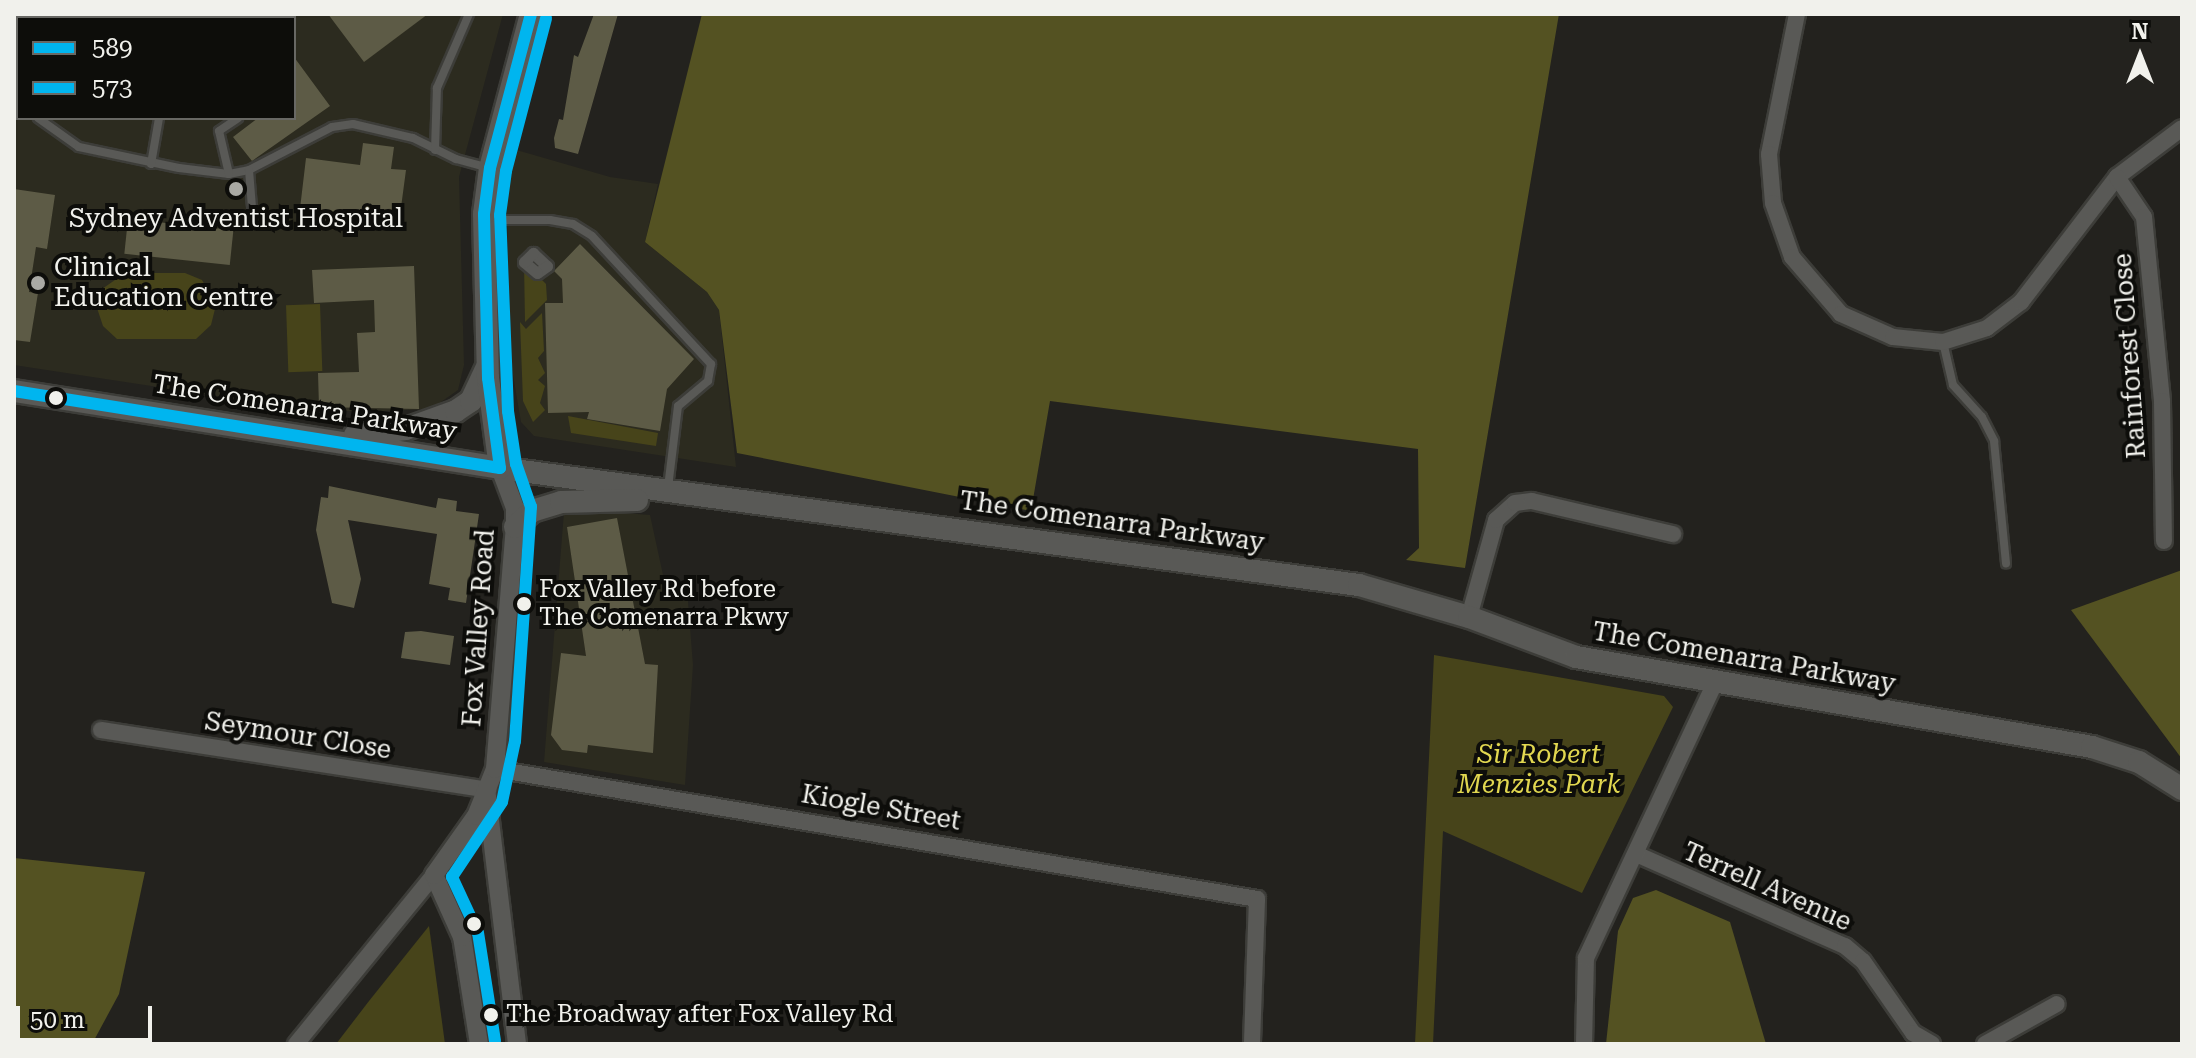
<!DOCTYPE html>
<html>
<head>
<meta charset="utf-8">
<style>
	body { margin:0 }
	#map { position:relative; width:2196px; height:1058px; overflow:hidden; background:#23221e; font-family:"Roboto Serif",serif }
	div>[style] { position:absolute }
	.built>* { inset:0; background:#2c2b1f }
	.green>* { inset:0; background:#47441a; transform-origin:0 0 }
	.forest>* { inset:0; background:#545222 }
	.building>* { inset:0; background:#5d5b46; transform-origin:0 0 }
	.roads { filter:drop-shadow(2px 0 #3d3d39) drop-shadow(-2px 0 #3d3d39) drop-shadow(0 2px #3d3d39) drop-shadow(0 -2px #3d3d39) }
	.service>* { height:8px; margin:-4px; padding:0 4px; transform-origin:4px; border-radius:4px; background:#595956 }
	.pedestrian>* { height:11px; margin:-5.5px; padding:0 5.5px; transform-origin:5.5px; border-radius:5.5px; background:#595956 }
	.minor>* { height:16px; margin:-8px; padding:0 8px; transform-origin:8px; border-radius:8px; background:#595956 }
	.tertiary>* { height:18px; margin:-9px; padding:0 9px; transform-origin:9px; border-radius:9px; background:#595956 }
	.secondary>* { height:22px; margin:-11px; padding:0 11px; transform-origin:11px; border-radius:11px; background:#595956 }
	.bus-1>* { height:12px; margin:-6px; padding:0 6px; transform-origin:6px; border-radius:6px; background:#00b5ef }
	.bus-2>* { height:12px; margin:-6px; padding:0 6px; transform-origin:6px; border-radius:6px; background:#00b5ef }
	.dots>* { width:22px; height:22px; translate:-50% -50%; box-sizing:border-box; border:4px solid #0d0d0a; border-radius:50% }
	span { translate:-50% -50%; white-space:nowrap; text-align:center; line-height:1.15; -webkit-text-stroke:8px #0d0d0a; paint-order:stroke }
	.bus-label { font-size:24px; color:#f1f1ec }
	.left { translate:0 -50%; text-align:left }
	.poi-label { font-size:26px; color:#f1f1ec }
	.street-label { font-size:26px; color:#f1f1ec }
	.park-label { font-size:26px; color:#e1d750; font-style:italic }
	.frame { position:absolute; inset:0; border:16px solid #f1f1ec; pointer-events:none }
	.legend { position:absolute; left:16px; top:16px; width:280px; height:104px; box-sizing:border-box; background:#0d0d0a; border:2px solid #686864; margin:0; padding:10px 14px; list-style:none; font-size:24px; color:#f1f1ec }
	.legend li { display:flex; align-items:center; gap:16px; height:40px }
	.legend b { width:40px; border:2px solid #686864 }
	.north { position:absolute; left:2100px; top:16px; width:80px; height:80px; -webkit-text-stroke:6px #0d0d0a; paint-order:stroke; rotate:0deg; font-size:22px; font-weight:700; line-height:32px; text-align:center; color:#f1f1ec }
	.north::after { content:''; display:block; margin:auto; width:28px; height:36px; background:#f1f1ec; clip-path:polygon(50% 0,100% 100%,50% 72%,0 100%) }
	.scale { position:absolute; left:16px; top:1006px; width:136px; height:36px; box-sizing:border-box; border:4px solid #f1f1ec; border-top:0; padding-left:10px; font-size:24px; line-height:28px; white-space:nowrap; color:#f1f1ec; -webkit-text-stroke:6px #0d0d0a; paint-order:stroke }
</style>
</head>
<body>
<div id="map">
	<div class="built">
		<i style="clip-path:polygon(evenodd,14px 14px,503px 14px,459px 177px,464px 365px,458px 390px,431px 409px,360px 412px,282px 406px,14px 365px,14px 14px,18px 18px,294px 18px,294px 118px,18px 118px,18px 18px)"></i>
		<i style="clip-path:polygon(513px 149px,610px 177px,658px 184px,645px 242px,707px 292px,719px 310px,736px 467px,534px 436px,521px 422px,511px 363px,506px 183px)"></i>
		<i style="clip-path:polygon(573px 509px,650px 515px,665px 584px,687px 589px,693px 665px,685px 785px,544px 762px,564px 512px)"></i>
	</div>
	<div class="green">
		<i style="clip-path:polygon(524px 262px,546px 284px,547px 300px,525px 322px)"></i>
		<i style="clip-path:polygon(125px 273px,185px 273px,202px 280px,216px 305px,211px 325px,196px 339px,117px 339px,103px 326px,97px 308px,102px 289px)"></i>
		<i style="left:320px;top:304px;width:67px;height:34px;rotate:88deg"></i>
		<i style="clip-path:polygon(542px 313px,544px 351px,538px 358px,545px 373px,538px 380px,545px 386px,540px 403px,545px 410px,533px 422px,523px 401px,520px 322px,526px 329px)"></i>
		<i style="clip-path:polygon(568px 416px,658px 433px,656px 446px,571px 433px)"></i>
		<i style="clip-path:polygon(1434px 655px,1664px 696px,1673px 707px,1582px 893px,1443px 831px,1433px 1044px,1415px 1044px)"></i>
		<i style="clip-path:polygon(429px 926px,445px 1044px,336px 1044px,369px 1001px)"></i>
	</div>
	<div class="forest">
		<i style="clip-path:polygon(702px 14px,1559px 14px,1465px 568px,1406px 560px,1419px 548px,1418px 449px,1050px 401px,1031px 511px,737px 453px,719px 310px,707px 292px,645px 242px)"></i>
		<i style="clip-path:polygon(2182px 570px,2182px 759px,2071px 610px)"></i>
		<i style="clip-path:polygon(14px 858px,145px 872px,119px 994px,92px 1044px,14px 1044px)"></i>
		<i style="clip-path:polygon(1656px 890px,1730px 922px,1766px 1044px,1606px 1044px,1618px 931px,1633px 898px)"></i>
	</div>
	<div class="building">
		<i style="clip-path:polygon(328px 14px,428px 14px,364px 62px)"></i>
		<i style="clip-path:polygon(594px 14px,618px 14px,578px 154px,555px 148px,554px 138px,559px 119px,563px 120px,574px 55px,578px 57px)"></i>
		<i style="clip-path:polygon(294px 57px,330px 106px,252px 161px,233px 137px,258px 118px,294px 118px)"></i>
		<i style="clip-path:polygon(363px 143px,394px 147px,391px 169px,406px 170px,398px 230px,299px 217px,306px 158px,360px 165px)"></i>
		<i style="clip-path:polygon(14px 189px,55px 195px,47px 249px,36px 247px,29px 292px,38px 293px,30px 342px,14px 340px)"></i>
		<i style="left:128px;top:219px;width:106px;height:35px;rotate:6deg"></i>
		<i style="clip-path:polygon(580px 244px,694px 359px,667px 389px,660px 431px,587px 419px,589px 412px,548px 413px,545px 303px,563px 303px,562px 279px,554px 271px)"></i>
		<i style="clip-path:polygon(414px 266px,419px 409px,319px 407px,318px 373px,359px 372px,357px 333px,375px 332px,374px 300px,314px 303px,312px 270px)"></i>
		<i style="clip-path:polygon(329px 486px,436px 508px,438px 498px,457px 501px,456px 511px,479px 514px,466px 603px,448px 600px,450px 588px,429px 584px,437px 534px,348px 520px,361px 579px,354px 608px,332px 603px,316px 530px,321px 497px,328px 498px)"></i>
		<i style="clip-path:polygon(617px 518px,645px 664px,658px 665px,653px 753px,588px 745px,587px 753px,562px 750px,551px 735px,561px 653px,586px 656px,567px 527px)"></i>
		<i style="clip-path:polygon(421px 631px,454px 636px,450px 665px,401px 658px,405px 632px)"></i>
	</div>
	<div class="roads">
		<div class="service">
			<i style="left:14px;top:90px;width:8px;rotate:60deg"></i>
			<i style="left:38px;top:118px;width:50px;rotate:35.3deg"></i>
			<i style="left:79px;top:147px;width:102px;rotate:11.9deg"></i>
			<i style="left:179px;top:168px;width:50px;rotate:6.8deg"></i>
			<i style="left:229px;top:174px;width:20px;rotate:-11deg"></i>
			<i style="left:249px;top:170px;width:93px;rotate:-27.4deg"></i>
			<i style="left:332px;top:127px;width:21px;rotate:-8deg"></i>
			<i style="left:353px;top:124px;width:62px;rotate:13.1deg"></i>
			<i style="left:413px;top:138px;width:48px;rotate:26deg"></i>
			<i style="left:456px;top:159px;width:34px;rotate:15deg"></i>
			<i style="left:435px;top:150px;width:62px;rotate:-88.2deg"></i>
			<i style="left:437px;top:88px;width:81px;rotate:-66.6deg"></i>
			<i style="left:151px;top:164px;width:47px;rotate:-80.1deg"></i>
			<i style="left:249px;top:170px;width:50px;rotate:85.4deg"></i>
			<i style="left:229px;top:174px;width:44px;rotate:-103.1deg"></i>
			<i style="left:219px;top:131px;width:23px;rotate:-34deg"></i>
			<i style="left:484px;top:220px;width:66px"></i>
			<i style="left:550px;top:220px;width:23px;rotate:10deg"></i>
			<i style="left:573px;top:224px;width:22px;rotate:32deg"></i>
			<i style="left:592px;top:236px;width:175px;rotate:47.1deg"></i>
			<i style="left:711px;top:364px;width:17px;rotate:100deg"></i>
			<i style="left:708px;top:381px;width:39px;rotate:140deg"></i>
			<i style="left:678px;top:406px;width:83px;rotate:97deg"></i>
			<i style="left:1943px;top:342px;width:44px;rotate:76.9deg"></i>
			<i style="left:1953px;top:385px;width:43px;rotate:47.8deg"></i>
			<i style="left:1982px;top:417px;width:27px;rotate:63deg"></i>
			<i style="left:1994px;top:441px;width:123px;rotate:84.4deg"></i>
		</div>
		<div class="pedestrian">
			<i style="left:533px;top:253px;width:19px;rotate:43deg"></i>
			<i style="left:547px;top:266px;width:12px;rotate:145deg"></i>
			<i style="left:537px;top:273px;width:17px;rotate:-140deg"></i>
			<i style="left:524px;top:262px;width:13px;rotate:-45deg"></i>
		</div>
		<div class="minor">
			<i style="left:1797px;top:14px;width:143px;rotate:101.3deg"></i>
			<i style="left:1769px;top:154px;width:49px;rotate:85.3deg"></i>
			<i style="left:1773px;top:203px;width:57px;rotate:70.6deg"></i>
			<i style="left:1792px;top:257px;width:75px;rotate:49.3deg"></i>
			<i style="left:1841px;top:314px;width:57px;rotate:23.9deg"></i>
			<i style="left:1893px;top:337px;width:50px;rotate:5.7deg"></i>
			<i style="left:1943px;top:342px;width:46px;rotate:-17.7deg"></i>
			<i style="left:1987px;top:328px;width:43px;rotate:-37.4deg"></i>
			<i style="left:2021px;top:302px;width:158px;rotate:-52.5deg"></i>
			<i style="left:2117px;top:177px;width:81px;rotate:-37deg"></i>
			<i style="left:2117px;top:177px;width:48px;rotate:56deg"></i>
			<i style="left:2144px;top:217px;width:185px;rotate:84.4deg"></i>
			<i style="left:2162px;top:401px;width:140px;rotate:89.2deg"></i>
			<i style="left:1469px;top:617px;width:101px;rotate:-74.4deg"></i>
			<i style="left:1496px;top:520px;width:25px;rotate:-42deg"></i>
			<i style="left:1515px;top:503px;width:17px;rotate:-7deg"></i>
			<i style="left:1532px;top:501px;width:145px;rotate:13.2deg"></i>
			<i style="left:101px;top:730px;width:392px;rotate:8.8deg"></i>
			<i style="left:495px;top:769px;width:773px;rotate:9.68deg"></i>
			<i style="left:1257px;top:899px;width:145px;rotate:92deg"></i>
			<i style="left:1636px;top:854px;width:228px;rotate:23.8deg"></i>
			<i style="left:1845px;top:946px;width:23px;rotate:40deg"></i>
			<i style="left:1863px;top:961px;width:88px;rotate:55.2deg"></i>
			<i style="left:1913px;top:1033px;width:22px;rotate:30deg"></i>
			<i style="left:296px;top:1044px;width:218px;rotate:-50.8deg"></i>
			<i style="left:1584px;top:1044px;width:86px;rotate:-88.7deg"></i>
			<i style="left:1586px;top:958px;width:305px;rotate:-64.9deg"></i>
			<i style="left:1985px;top:1044px;width:82px;rotate:-29.1deg"></i>
		</div>
		<div class="tertiary">
			<i style="left:487px;top:796px;width:250px;rotate:83.1deg"></i>
			<i style="left:479px;top:1044px;width:108px;rotate:-99deg"></i>
			<i style="left:462px;top:937px;width:68px;rotate:-114.3deg"></i>
			<i style="left:434px;top:875px;width:72px;rotate:-54.6deg"></i>
			<i style="left:476px;top:816px;width:51px;rotate:-68deg"></i>
			<i style="left:495px;top:769px;width:243px;rotate:-85.3deg"></i>
			<i style="left:515px;top:527px;width:19px;rotate:-90deg"></i>
			<i style="left:515px;top:508px;width:43px;rotate:-110.6deg"></i>
		</div>
		<div class="secondary">
			<i style="left:14px;top:391px;width:492px;rotate:9deg"></i>
			<i style="left:500px;top:468px;width:867px;rotate:7.76deg"></i>
			<i style="left:1359px;top:585px;width:115px;rotate:16.2deg"></i>
			<i style="left:1469px;top:617px;width:114px;rotate:20.5deg"></i>
			<i style="left:1576px;top:657px;width:524px;rotate:9.89deg"></i>
			<i style="left:2092px;top:747px;width:49px;rotate:17.7deg"></i>
			<i style="left:2139px;top:762px;width:51px;rotate:32.1deg"></i>
			<i style="left:355px;top:435px;width:51px;rotate:-6.7deg"></i>
			<i style="left:406px;top:429px;width:53px;rotate:-19.8deg"></i>
			<i style="left:456px;top:411px;width:18px;rotate:-34deg"></i>
			<i style="left:471px;top:401px;width:35px;rotate:-65deg"></i>
			<i style="left:500px;top:468px;width:91px;rotate:-97.6deg"></i>
			<i style="left:488px;top:378px;width:164px;rotate:-91.4deg"></i>
			<i style="left:484px;top:214px;width:46px;rotate:-82.6deg"></i>
			<i style="left:490px;top:168px;width:159px;rotate:-75.1deg"></i>
			<i style="left:515px;top:527px;width:23px;rotate:-43deg"></i>
			<i style="left:532px;top:511px;width:30px;rotate:-17deg"></i>
			<i style="left:561px;top:502px;width:76px;rotate:-1.5deg"></i>
		</div>
	</div>
	<div class="bus-1">
		<i style="left:14px;top:391px;width:492px;rotate:9deg"></i>
		<i style="left:500px;top:468px;width:91px;rotate:-97.6deg"></i>
		<i style="left:488px;top:378px;width:164px;rotate:-91.4deg"></i>
		<i style="left:484px;top:214px;width:46px;rotate:-82.6deg"></i>
		<i style="left:490px;top:168px;width:159px;rotate:-75.1deg"></i>
	</div>
	<div class="bus-2">
		<i style="left:495px;top:1041px;width:109px;rotate:-98.9deg"></i>
		<i style="left:478px;top:933px;width:62px;rotate:-114.9deg"></i>
		<i style="left:452px;top:877px;width:90px;rotate:-56.3deg"></i>
		<i style="left:502px;top:802px;width:62px;rotate:-78deg"></i>
		<i style="left:515px;top:741px;width:235px;rotate:-86.1deg"></i>
		<i style="left:531px;top:507px;width:46px;rotate:-109.2deg"></i>
		<i style="left:516px;top:464px;width:54px;rotate:-98.6deg"></i>
		<i style="left:508px;top:411px;width:196px;rotate:-92.3deg"></i>
		<i style="left:500px;top:215px;width:44px;rotate:-82.2deg"></i>
		<i style="left:506px;top:171px;width:158px;rotate:-75.3deg"></i>
	</div>
	<div class="dots">
		<i style="left:236px;top:189px;background:#a9a9a4"></i>
		<i style="left:38px;top:283px;background:#a9a9a4"></i>
		<i style="left:56px;top:398px;background:#f1f1ec"></i>
		<i style="left:524px;top:604px;background:#f1f1ec"></i>
		<i style="left:474px;top:924px;background:#f1f1ec"></i>
		<i style="left:491px;top:1015px;background:#f1f1ec"></i>
	</div>
	<div class="bus-label">
		<span class="left" style="left:539px;top:604px">Fox Valley Rd before<br>The Comenarra Pkwy</span>
		<span class="left" style="left:506px;top:1015px">The Broadway after Fox Valley Rd</span>
	</div>
	<div class="poi-label">
		<span style="left:236px;top:219px">Sydney Adventist Hospital</span>
		<span class="left" style="left:54px;top:283px">Clinical<br>Education Centre</span>
	</div>
	<div class="street-label">
		<span style="left:2130px;top:356px;rotate:-94deg">Rainforest Close</span>
		<span style="left:305px;top:408px;rotate:9deg">The Comenarra Parkway</span>
		<span style="left:1112px;top:522px;rotate:8deg">The Comenarra Parkway</span>
		<span style="left:479px;top:628px;rotate:-86deg">Fox Valley Road</span>
		<span style="left:1744px;top:658px;rotate:10deg">The Comenarra Parkway</span>
		<span style="left:298px;top:736px;rotate:9deg">Seymour Close</span>
		<span style="left:881px;top:808px;rotate:10deg">Kiogle Street</span>
		<span style="left:1767px;top:887px;rotate:24deg">Terrell Avenue</span>
	</div>
	<div class="park-label">
		<span style="left:1539px;top:770px">Sir Robert<br>Menzies Park</span>
	</div>
	<div class="frame"></div>
	<ul class="legend">
	<li><b style="height:10px;background:#00b5ef"></b>589</li>
	<li><b style="height:10px;background:#00b5ef"></b>573</li>
	</ul>
	<div class="north">N</div>
	<div class="scale">50 m</div>
</div>
</body>
</html>
